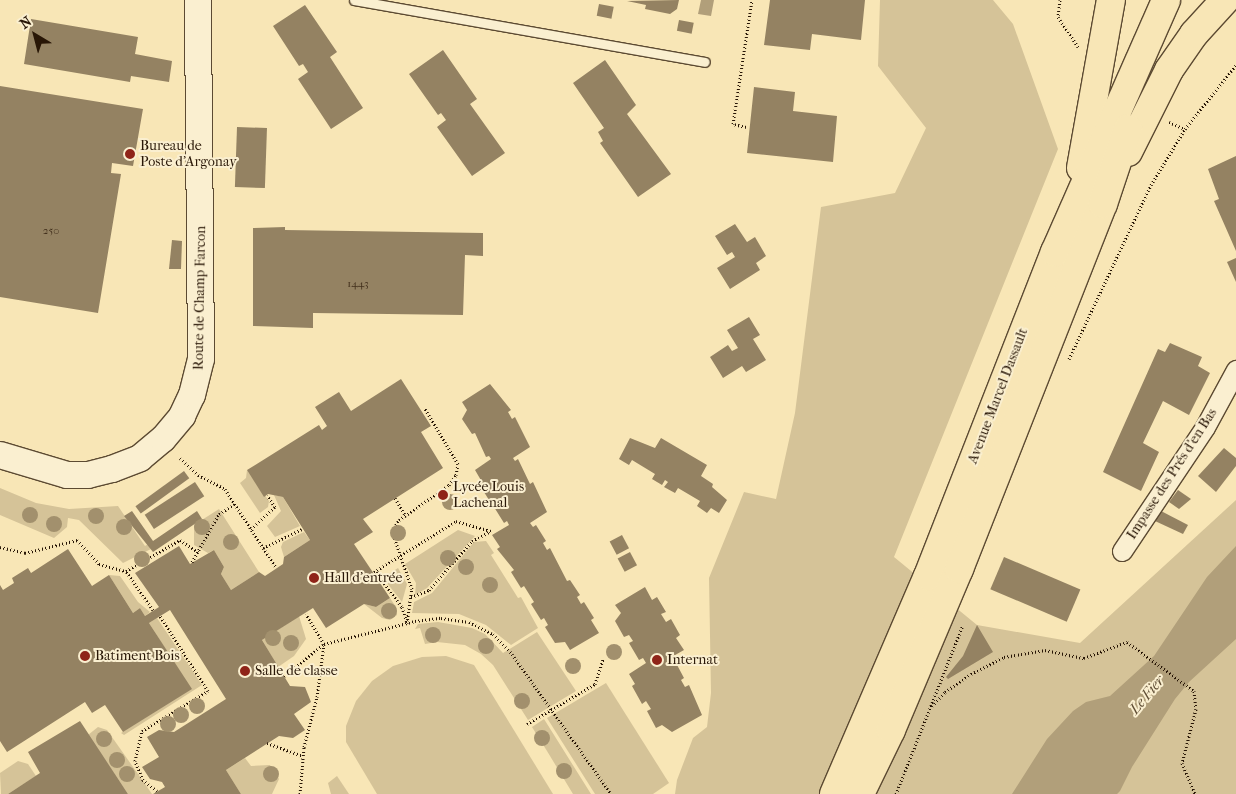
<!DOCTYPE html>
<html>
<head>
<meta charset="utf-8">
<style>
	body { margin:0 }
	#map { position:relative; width:1236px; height:794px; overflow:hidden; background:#f8e6b6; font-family:"IM FELL French Canon",serif }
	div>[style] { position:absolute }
	.green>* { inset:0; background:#d5c398 }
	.water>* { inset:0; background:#b19f7a }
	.building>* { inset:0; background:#948262; transform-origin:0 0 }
	.path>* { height:3px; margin-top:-1.5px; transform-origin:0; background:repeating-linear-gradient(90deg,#281606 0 1px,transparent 0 3.5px) }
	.roads { filter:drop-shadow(1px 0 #5c4a32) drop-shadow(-1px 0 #5c4a32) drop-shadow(0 1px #5c4a32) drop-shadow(0 -1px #5c4a32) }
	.lane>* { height:9px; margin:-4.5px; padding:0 4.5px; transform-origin:4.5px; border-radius:4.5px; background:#faefd0 }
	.street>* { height:19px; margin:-9.5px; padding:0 9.5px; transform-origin:9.5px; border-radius:9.5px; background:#faefd0 }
	.secondary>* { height:26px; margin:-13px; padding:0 13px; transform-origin:13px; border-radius:13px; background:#faefd0 }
	.highway>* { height:28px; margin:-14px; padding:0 14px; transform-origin:14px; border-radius:14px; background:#f8e6b6 }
	.trees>* { width:16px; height:16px; margin:-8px; border-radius:50%; background:#a2906d }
	.dots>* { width:14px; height:14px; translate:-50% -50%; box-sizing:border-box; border:2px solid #faefd0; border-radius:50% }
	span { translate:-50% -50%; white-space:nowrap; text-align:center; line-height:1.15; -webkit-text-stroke:4px #faefd0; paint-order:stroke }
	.number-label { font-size:11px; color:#43311d }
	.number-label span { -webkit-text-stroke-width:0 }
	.poi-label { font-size:14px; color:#281606 }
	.left { translate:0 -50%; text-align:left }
	.street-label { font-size:14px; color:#281606 }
	.water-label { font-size:15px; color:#5f4d34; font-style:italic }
	.north { position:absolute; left:10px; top:10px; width:50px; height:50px; -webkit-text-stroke:4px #faefd0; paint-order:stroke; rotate:323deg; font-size:14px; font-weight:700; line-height:20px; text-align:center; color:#281606 }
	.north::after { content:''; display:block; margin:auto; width:18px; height:22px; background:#281606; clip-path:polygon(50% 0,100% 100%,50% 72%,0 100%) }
</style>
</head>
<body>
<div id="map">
	<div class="green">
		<i style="clip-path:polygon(880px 0,993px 0,1013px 24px,1058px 149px,894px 557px,977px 625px,1080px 643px,1236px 500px,1236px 794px,675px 794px,677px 780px,693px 738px,707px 727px,711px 693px,709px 578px,744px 492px,776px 499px,795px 413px,821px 207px,895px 193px,926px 128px,878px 66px)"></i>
		<i style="clip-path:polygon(247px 470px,269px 501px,268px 507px,260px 513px,240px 483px,246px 478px)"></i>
		<i style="clip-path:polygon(0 488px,36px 503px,69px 509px,118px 506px,145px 546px,148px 544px,151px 549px,123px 563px,79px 520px,68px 518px,67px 527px,54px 538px,0 515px)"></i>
		<i style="clip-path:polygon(274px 495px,283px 497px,300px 526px,275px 537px,267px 526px,281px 511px)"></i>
		<i style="clip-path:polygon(219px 509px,259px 572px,231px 590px,221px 574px,224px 567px,214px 550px,208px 553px,194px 545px,194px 525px)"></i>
		<i style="clip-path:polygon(458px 530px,475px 536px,427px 588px,415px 595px,416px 583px,405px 564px)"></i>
		<i style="clip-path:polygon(304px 532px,310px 540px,284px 557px,281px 547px,283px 542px)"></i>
		<i style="clip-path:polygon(486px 541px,494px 553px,491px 555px,518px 598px,521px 597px,538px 628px,511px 645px,486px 625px,459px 614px,412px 613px,414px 602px,432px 593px,474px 542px)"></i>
		<i style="clip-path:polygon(398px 568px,407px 584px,402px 602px,383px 578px)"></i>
		<i style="clip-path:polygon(109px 575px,120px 576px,138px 602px,150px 612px,145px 616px,140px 608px,133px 613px)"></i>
		<i style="clip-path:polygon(390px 598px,396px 607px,397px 615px,390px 620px,382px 618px,364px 604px,376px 607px)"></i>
		<i style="clip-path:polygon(299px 616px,306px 639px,294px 656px,278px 667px,262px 640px)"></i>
		<i style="clip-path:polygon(157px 618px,202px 685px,124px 735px,121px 733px,191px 689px,149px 623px)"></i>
		<i style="clip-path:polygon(438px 622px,472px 628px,485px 634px,503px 653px,537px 632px,576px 691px,528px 720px,493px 665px,481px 654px,465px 645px,437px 642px,425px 644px,420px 628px,415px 629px,418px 624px)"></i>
		<i style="clip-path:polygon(446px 656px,474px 665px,553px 794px,377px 794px,346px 742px,346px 726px,356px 701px,372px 681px,393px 666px,422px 657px)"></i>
		<i style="clip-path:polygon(606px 683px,669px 783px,653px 794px,595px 794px,547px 718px)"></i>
		<i style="clip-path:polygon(544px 719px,591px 794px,573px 794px,547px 751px,532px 727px)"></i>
		<i style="clip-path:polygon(98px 727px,107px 730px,152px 794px,128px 794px,88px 735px)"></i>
		<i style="clip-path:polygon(245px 758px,251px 766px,270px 765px,279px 779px,272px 794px,241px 794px,226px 770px)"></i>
		<i style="clip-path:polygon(18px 761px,28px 764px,36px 776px,8px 794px,1px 794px,0 773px)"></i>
		<i style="clip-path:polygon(337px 776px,349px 794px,331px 794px,328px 783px)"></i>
	</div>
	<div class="water">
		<i style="clip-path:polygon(701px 0,714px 0,711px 16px,698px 14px)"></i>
		<i style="clip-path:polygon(1236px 546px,1236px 639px,1189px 682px,1175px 699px,1132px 767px,1120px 791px,1117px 794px,1012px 794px,1047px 739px,1073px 711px,1086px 702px,1110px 696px,1154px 656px,1207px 577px)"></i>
	</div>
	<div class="building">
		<i style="clip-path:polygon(679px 0,677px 9px,670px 14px,645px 9px,646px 5px,627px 1px)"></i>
		<i style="clip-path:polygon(770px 0,865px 0,861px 40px,812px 34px,810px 50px,764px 45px)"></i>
		<i style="left:599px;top:4px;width:15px;height:12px;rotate:11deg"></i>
		<i style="clip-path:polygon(305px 5px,337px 52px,330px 57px,363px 108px,331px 129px,298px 79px,308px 72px,303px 64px,299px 66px,273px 26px)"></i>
		<i style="clip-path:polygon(31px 19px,138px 37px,135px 54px,172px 61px,169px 82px,131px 76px,130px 82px,24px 64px)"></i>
		<i style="left:679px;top:20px;width:15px;height:11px;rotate:11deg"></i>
		<i style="clip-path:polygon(443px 50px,477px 99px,470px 104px,505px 153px,472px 176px,437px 127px,446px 120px,441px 113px,438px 115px,409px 74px)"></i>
		<i style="clip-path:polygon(605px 60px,636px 105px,627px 114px,671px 174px,638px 197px,600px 143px,603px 141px,598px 132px,604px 128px,573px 83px)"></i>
		<i style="clip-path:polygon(0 86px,143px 109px,133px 166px,112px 163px,111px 173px,121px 174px,98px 313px,0 297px)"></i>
		<i style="clip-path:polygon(754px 87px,795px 92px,793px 111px,837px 116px,833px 162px,747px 153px)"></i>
		<i style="left:237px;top:127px;width:30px;height:60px;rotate:2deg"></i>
		<i style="clip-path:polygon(1236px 156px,1236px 251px,1214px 201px,1219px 199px,1208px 169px)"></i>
		<i style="clip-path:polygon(735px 224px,747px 242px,755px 237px,766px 256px,756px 263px,760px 270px,730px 289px,717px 268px,735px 257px,732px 252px,727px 255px,715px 236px)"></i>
		<i style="clip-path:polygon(285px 227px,285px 230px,483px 233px,483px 256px,465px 255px,463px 315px,313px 313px,313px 328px,253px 326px,253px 228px)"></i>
		<i style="clip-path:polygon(172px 240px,182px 241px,181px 269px,169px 269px)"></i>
		<i style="clip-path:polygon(1236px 258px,1236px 282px,1227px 262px)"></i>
		<i style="clip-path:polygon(749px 317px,760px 335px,753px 339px,766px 360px,746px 372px,742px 366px,723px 378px,710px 357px,728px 345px,732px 351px,738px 348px,727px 330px)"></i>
		<i style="clip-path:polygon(1170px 343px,1202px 357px,1198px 366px,1210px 373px,1189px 415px,1163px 401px,1143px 443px,1159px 452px,1141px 491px,1103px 472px,1158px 349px,1165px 352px)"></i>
		<i style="clip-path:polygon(401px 379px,431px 426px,421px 432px,443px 468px,363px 519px,373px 532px,354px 544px,390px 598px,376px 607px,364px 604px,326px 628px,313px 608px,262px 640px,290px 686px,305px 687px,311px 702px,294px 714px,305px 730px,293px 738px,279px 736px,226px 770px,241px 794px,153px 794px,165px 787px,162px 782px,150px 779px,142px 767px,159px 757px,147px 737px,159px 730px,174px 732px,226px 699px,170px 610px,149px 623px,192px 689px,123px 732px,105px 705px,92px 713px,85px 702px,7px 752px,0 741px,0 585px,3px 590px,14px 583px,12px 578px,28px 568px,31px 573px,68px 549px,92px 586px,109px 575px,133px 613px,140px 608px,145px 616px,159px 607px,135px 573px,179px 546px,190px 564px,214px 550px,224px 567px,221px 574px,231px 590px,259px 572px,265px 576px,283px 564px,284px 557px,310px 540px,283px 497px,268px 494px,264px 497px,247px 470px,319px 425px,322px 430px,327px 426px,315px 407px,339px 392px,351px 411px)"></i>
		<i style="clip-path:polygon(490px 384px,511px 410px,508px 412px,512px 419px,515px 417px,530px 447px,513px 458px,515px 461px,518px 459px,530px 484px,533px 482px,547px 512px,530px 523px,533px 527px,536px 525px,546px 541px,543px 543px,547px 550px,550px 548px,567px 581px,570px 580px,580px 595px,577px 597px,581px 604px,584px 602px,594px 618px,591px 620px,599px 633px,570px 650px,565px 642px,555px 643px,545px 627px,548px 625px,544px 618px,541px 620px,531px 604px,534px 602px,524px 586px,521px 588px,511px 572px,514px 570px,497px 549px,500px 547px,492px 535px,509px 525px,507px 521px,504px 523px,494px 507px,497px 505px,492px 498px,489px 500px,479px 484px,482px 482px,475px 470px,491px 459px,489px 456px,486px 457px,475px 433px,472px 434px,462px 419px,467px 410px,462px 402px)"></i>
		<i style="clip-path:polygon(630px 438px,655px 448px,661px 438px,707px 465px,701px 476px,713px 484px,712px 487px,727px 500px,719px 513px,711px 508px,707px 513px,697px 506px,700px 501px,678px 488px,675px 493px,664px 487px,668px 482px,665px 480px,662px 485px,652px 479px,655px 474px,632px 460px,629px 465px,619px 459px)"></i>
		<i style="clip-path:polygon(1224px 448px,1236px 458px,1236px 466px,1216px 492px,1198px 476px)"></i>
		<i style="left:184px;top:471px;width:9px;height:60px;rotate:54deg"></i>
		<i style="left:195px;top:482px;width:17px;height:60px;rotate:57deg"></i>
		<i style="clip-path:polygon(1178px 490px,1191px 499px,1179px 509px,1169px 502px)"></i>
		<i style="clip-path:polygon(132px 511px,153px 541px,197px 511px,202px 519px,153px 552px,124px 516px)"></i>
		<i style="clip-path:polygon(1161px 511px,1188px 525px,1183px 534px,1155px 521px)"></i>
		<i style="left:622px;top:535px;width:15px;height:14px;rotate:62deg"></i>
		<i style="left:630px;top:552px;width:15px;height:14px;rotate:62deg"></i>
		<i style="left:1004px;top:557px;width:83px;height:35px;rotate:23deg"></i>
		<i style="clip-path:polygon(645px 587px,652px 600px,657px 597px,666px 612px,661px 614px,666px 622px,671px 619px,680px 635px,676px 638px,684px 650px,668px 659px,672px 665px,676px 663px,684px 678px,681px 680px,685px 687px,689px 685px,702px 715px,672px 732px,662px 725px,656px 728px,647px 711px,651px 709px,646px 701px,642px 704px,632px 686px,635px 684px,629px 674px,646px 663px,643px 658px,639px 660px,629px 643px,633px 641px,629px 635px,624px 637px,615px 621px,621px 613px,615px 605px)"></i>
		<i style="clip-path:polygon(977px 625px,993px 652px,948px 679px,946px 677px,963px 656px)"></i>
		<i style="clip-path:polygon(80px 721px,128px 794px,8px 794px,40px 773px,28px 752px)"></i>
	</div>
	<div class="path">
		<i style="left:1060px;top:0;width:17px;rotate:97deg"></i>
		<i style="left:1058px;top:17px;width:36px;rotate:56deg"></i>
		<i style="left:1169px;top:122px;width:17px;rotate:24deg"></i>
		<i style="left:746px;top:127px;width:13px;rotate:-167deg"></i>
		<i style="left:733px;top:124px;width:125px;rotate:-81.3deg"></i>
		<i style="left:1069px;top:359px;width:192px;rotate:-64.8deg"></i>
		<i style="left:1151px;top:185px;width:66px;rotate:-58.7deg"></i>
		<i style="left:1185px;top:129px;width:82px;rotate:-51.4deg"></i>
		<i style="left:180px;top:458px;width:25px;rotate:43deg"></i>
		<i style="left:198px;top:475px;width:30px;rotate:27deg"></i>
		<i style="left:225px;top:489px;width:92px;rotate:57deg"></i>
		<i style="left:395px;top:498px;width:21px;rotate:59deg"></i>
		<i style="left:251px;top:529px;width:33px;rotate:-43deg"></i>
		<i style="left:275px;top:507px;width:14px;rotate:-124deg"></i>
		<i style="left:0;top:547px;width:26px;rotate:13deg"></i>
		<i style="left:25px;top:553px;width:54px;rotate:-14deg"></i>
		<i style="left:77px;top:540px;width:33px;rotate:47deg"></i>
		<i style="left:99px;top:564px;width:28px;rotate:15deg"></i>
		<i style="left:263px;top:548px;width:43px;rotate:-26deg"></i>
		<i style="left:192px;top:562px;width:55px;rotate:-60.6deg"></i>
		<i style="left:219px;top:514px;width:19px;rotate:-32deg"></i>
		<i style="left:374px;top:572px;width:97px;rotate:-31.9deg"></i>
		<i style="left:456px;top:521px;width:37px;rotate:16deg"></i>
		<i style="left:376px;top:572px;width:44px;rotate:53.4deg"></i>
		<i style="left:402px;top:607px;width:16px;rotate:72deg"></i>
		<i style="left:411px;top:597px;width:19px;rotate:-21deg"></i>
		<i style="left:429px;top:590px;width:65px;rotate:-48.7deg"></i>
		<i style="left:472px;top:541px;width:21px;rotate:-28deg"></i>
		<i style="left:153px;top:610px;width:47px;rotate:-124.7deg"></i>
		<i style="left:126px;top:571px;width:62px;rotate:-29.9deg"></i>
		<i style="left:180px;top:540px;width:22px;rotate:34deg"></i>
		<i style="left:407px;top:623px;width:34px;rotate:-82deg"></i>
		<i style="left:412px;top:589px;width:61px;rotate:-109deg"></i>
		<i style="left:392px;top:531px;width:13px;rotate:-58deg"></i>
		<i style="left:399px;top:520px;width:61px;rotate:-35deg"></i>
		<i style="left:449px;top:485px;width:12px;rotate:-55deg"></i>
		<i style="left:456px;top:475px;width:11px;rotate:-80deg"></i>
		<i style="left:458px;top:464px;width:66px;rotate:-120.8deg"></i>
		<i style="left:284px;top:676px;width:51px;rotate:-38.7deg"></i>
		<i style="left:324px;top:644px;width:94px;rotate:-14.2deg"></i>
		<i style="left:415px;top:621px;width:26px;rotate:-7deg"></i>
		<i style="left:441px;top:618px;width:28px;rotate:8deg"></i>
		<i style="left:469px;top:622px;width:27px;rotate:27deg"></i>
		<i style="left:493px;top:634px;width:28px;rotate:46deg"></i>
		<i style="left:512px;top:654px;width:171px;rotate:54.7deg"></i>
		<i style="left:932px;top:706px;width:19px;rotate:-47deg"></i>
		<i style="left:945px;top:692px;width:32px;rotate:-35deg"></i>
		<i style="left:971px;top:674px;width:37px;rotate:-27deg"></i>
		<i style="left:1004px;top:657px;width:42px;rotate:-9.7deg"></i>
		<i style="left:1045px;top:650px;width:40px;rotate:12deg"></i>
		<i style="left:1084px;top:658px;width:46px;rotate:-20.4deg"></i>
		<i style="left:1127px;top:642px;width:83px;rotate:36.2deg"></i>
		<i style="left:1194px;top:691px;width:18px;rotate:84deg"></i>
		<i style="left:1196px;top:709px;width:56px;rotate:104.5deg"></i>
		<i style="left:1182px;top:763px;width:34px;rotate:67deg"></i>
		<i style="left:527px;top:724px;width:79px;rotate:-30.5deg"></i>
		<i style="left:595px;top:684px;width:26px;rotate:-72deg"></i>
		<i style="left:267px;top:743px;width:38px;rotate:20deg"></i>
		<i style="left:157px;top:791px;width:18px;rotate:-142deg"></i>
		<i style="left:143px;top:780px;width:21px;rotate:-113deg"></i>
		<i style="left:135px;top:761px;width:31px;rotate:-77deg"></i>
		<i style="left:142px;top:731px;width:77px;rotate:-31.2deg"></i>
		<i style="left:208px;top:691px;width:89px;rotate:-122.6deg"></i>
		<i style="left:300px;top:794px;width:47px;rotate:-85.1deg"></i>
		<i style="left:304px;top:747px;width:52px;rotate:-75.4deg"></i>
		<i style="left:317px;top:697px;width:53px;rotate:-82.5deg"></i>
		<i style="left:324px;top:644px;width:35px;rotate:-121deg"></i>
		<i style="left:896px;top:794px;width:180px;rotate:-68.4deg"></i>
	</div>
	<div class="roads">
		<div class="lane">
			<i style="left:354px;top:0;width:356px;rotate:10deg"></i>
		</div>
		<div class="street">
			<i style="left:1122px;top:551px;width:149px;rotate:-56.2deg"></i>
			<i style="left:1205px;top:427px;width:65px;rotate:-61.5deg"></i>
		</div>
		<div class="secondary">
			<i style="left:0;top:455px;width:70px;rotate:16.6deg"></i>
			<i style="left:67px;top:475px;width:21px"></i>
			<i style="left:88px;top:475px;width:25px;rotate:-14deg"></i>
			<i style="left:112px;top:469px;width:30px;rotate:-21deg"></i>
			<i style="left:140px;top:458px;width:30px;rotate:-40deg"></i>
			<i style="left:163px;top:439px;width:30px;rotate:-50deg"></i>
			<i style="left:182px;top:416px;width:23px;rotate:-65deg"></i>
			<i style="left:192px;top:395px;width:37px;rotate:-76deg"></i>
			<i style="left:201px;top:359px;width:359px;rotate:-90.5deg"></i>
		</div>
		<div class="highway">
			<i style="left:1128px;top:152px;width:92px;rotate:-63.4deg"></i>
			<i style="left:1169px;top:70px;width:44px;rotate:-55.2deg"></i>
			<i style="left:1194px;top:34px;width:46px;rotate:-47.6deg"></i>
			<i style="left:1081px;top:168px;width:171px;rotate:-79.9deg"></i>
			<i style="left:834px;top:794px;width:237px;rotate:-66.7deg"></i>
			<i style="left:928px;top:576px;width:348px;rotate:-68.6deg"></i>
			<i style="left:1055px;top:252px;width:275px;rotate:-66.2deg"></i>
			<i style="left:860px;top:794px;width:71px;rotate:-64.2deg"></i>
			<i style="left:891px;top:730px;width:175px;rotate:-67.1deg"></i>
			<i style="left:959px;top:569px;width:392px;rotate:-68.5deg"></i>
			<i style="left:1103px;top:204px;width:79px;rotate:-71.6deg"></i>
		</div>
	</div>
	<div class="trees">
		<i style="left:450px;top:502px"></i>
		<i style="left:30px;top:515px"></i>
		<i style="left:96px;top:516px"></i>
		<i style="left:54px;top:524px"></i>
		<i style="left:124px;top:527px"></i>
		<i style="left:202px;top:527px"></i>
		<i style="left:398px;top:533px"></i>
		<i style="left:231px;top:542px"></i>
		<i style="left:448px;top:558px"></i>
		<i style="left:142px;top:559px"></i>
		<i style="left:466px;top:567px"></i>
		<i style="left:490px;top:585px"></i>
		<i style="left:389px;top:611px"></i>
		<i style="left:433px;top:635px"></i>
		<i style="left:273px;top:638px"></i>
		<i style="left:291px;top:643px"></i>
		<i style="left:486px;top:646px"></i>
		<i style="left:614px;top:652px"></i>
		<i style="left:573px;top:666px"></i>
		<i style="left:522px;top:701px"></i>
		<i style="left:197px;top:706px"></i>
		<i style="left:181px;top:715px"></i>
		<i style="left:168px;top:724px"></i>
		<i style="left:542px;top:738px"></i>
		<i style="left:104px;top:739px"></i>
		<i style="left:117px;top:760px"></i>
		<i style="left:564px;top:771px"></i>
		<i style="left:127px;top:774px"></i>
		<i style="left:271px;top:774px"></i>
	</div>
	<div class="dots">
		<i style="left:130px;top:154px;background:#8f2418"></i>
		<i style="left:443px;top:495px;background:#8f2418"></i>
		<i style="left:314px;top:578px;background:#8f2418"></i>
		<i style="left:85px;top:656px;background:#8f2418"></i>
		<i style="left:657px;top:660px;background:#8f2418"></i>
		<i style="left:245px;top:671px;background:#8f2418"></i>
	</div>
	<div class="number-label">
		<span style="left:51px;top:231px">250</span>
		<span style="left:358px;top:284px">1443</span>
	</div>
	<div class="poi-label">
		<span class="left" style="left:140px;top:154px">Bureau de<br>Poste d'Argonay</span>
		<span class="left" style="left:453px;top:495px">Lycée Louis<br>Lachenal</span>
		<span class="left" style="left:324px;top:578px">Hall d'entrée</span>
		<span class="left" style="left:95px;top:656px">Batiment Bois</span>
		<span class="left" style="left:667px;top:660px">Internat</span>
		<span class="left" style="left:255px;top:671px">Salle de classe</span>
	</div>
	<div class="street-label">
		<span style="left:200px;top:298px;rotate:-89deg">Route de Champ Farcon</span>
		<span style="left:998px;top:396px;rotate:-69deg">Avenue Marcel Dassault</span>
		<span style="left:1172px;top:474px;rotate:-57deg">Impasse des Prés d'en Bas</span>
	</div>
	<div class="water-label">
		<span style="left:1147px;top:695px;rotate:-50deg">Le Fier</span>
	</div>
	<div class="north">N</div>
</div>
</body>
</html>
